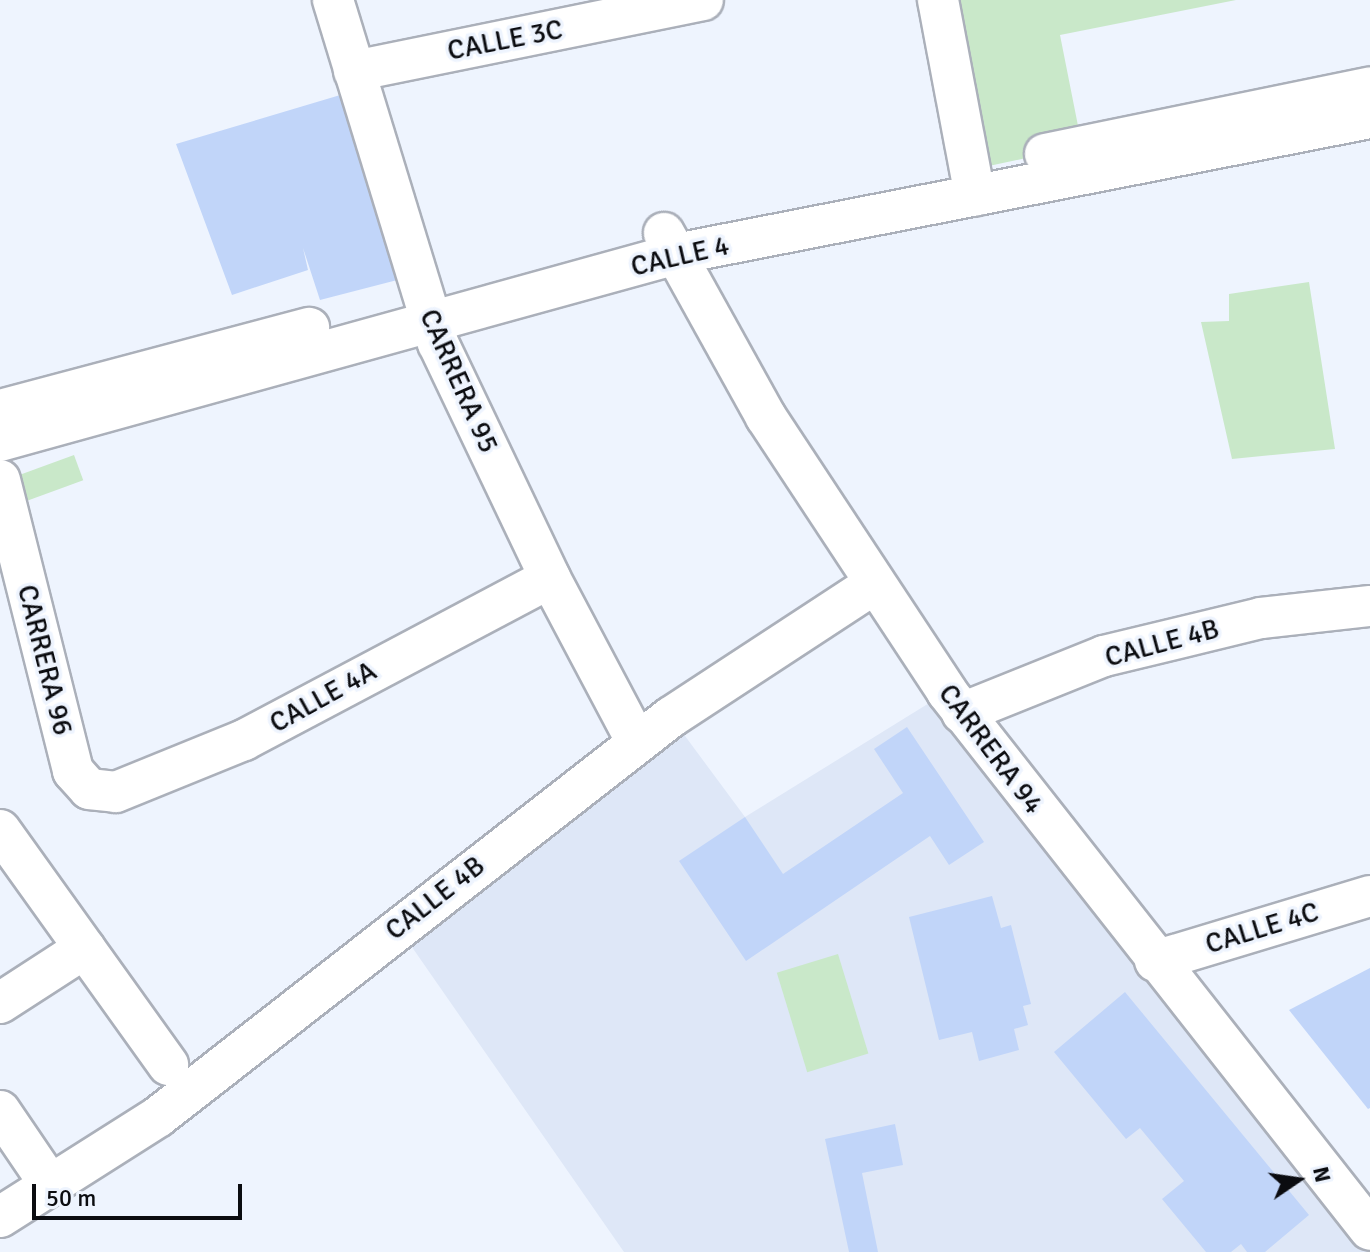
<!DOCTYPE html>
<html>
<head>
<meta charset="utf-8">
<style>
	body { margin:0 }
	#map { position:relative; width:1370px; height:1252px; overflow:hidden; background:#eef4fe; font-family:Signika,sans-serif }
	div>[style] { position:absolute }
	.built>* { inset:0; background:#dee7f7 }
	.green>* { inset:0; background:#c9e8c9; transform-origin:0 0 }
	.building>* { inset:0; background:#c1d5f9 }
	.roads { filter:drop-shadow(2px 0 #abb0ba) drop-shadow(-2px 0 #abb0ba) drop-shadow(0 2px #abb0ba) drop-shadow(0 -2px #abb0ba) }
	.minor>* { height:40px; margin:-20px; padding:0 20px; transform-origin:20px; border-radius:20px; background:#fff }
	span { translate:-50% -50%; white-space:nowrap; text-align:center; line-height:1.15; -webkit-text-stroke:7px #eef4fe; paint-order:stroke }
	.street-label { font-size:28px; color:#0b0c10 }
	.north { position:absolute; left:1258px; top:1140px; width:80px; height:80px; -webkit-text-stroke:6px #eef4fe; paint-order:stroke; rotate:77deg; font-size:22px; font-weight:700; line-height:32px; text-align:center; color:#0b0c10 }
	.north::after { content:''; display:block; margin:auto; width:28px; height:36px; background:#0b0c10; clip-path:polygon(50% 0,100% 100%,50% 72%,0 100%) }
	.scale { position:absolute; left:32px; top:1184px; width:210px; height:36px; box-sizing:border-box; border:4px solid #0b0c10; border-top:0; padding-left:10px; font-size:24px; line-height:28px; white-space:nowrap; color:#0b0c10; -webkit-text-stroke:6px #eef4fe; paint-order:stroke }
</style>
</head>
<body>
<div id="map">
	<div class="built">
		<i style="clip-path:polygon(947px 692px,1370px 1230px,1370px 1252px,624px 1252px,398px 927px,671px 717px,745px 817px)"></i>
	</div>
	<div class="green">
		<i style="clip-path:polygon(938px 0,1236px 0,1060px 35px,1082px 146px,970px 170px)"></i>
		<i style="clip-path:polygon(1309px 282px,1335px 449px,1232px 459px,1201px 322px,1229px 321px,1229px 294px)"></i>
		<i style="left:74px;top:455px;width:27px;height:64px;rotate:70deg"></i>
		<i style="left:838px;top:954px;width:104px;height:64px;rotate:73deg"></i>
	</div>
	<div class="building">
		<i style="clip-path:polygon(347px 93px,405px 278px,320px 300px,303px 248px,308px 270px,232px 295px,176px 144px)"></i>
		<i style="clip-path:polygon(907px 727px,984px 842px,949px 865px,930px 836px,746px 961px,679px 861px,745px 817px,783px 874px,903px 793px,874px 749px)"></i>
		<i style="clip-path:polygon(992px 896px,1001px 928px,1011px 925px,1031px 1004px,1023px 1006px,1028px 1025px,1014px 1029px,1019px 1050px,979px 1061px,972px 1032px,939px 1040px,909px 917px)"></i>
		<i style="clip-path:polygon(1370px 968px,1370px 1108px,1368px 1109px,1289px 1010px)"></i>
		<i style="clip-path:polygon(1125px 992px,1309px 1215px,1265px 1252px,1247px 1252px,1241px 1244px,1231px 1252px,1206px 1252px,1162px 1199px,1184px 1181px,1140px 1128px,1126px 1139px,1054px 1052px)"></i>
		<i style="clip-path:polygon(895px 1124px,903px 1165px,862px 1173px,878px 1252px,849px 1252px,825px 1139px)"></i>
	</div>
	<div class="roads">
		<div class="minor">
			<i style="left:333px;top:0;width:359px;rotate:73deg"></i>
			<i style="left:438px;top:343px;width:260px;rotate:64.5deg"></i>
			<i style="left:550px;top:578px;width:186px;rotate:62.1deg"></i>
			<i style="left:938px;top:0;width:199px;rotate:79.3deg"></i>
			<i style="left:354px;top:71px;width:356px;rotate:-11.5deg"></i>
			<i style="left:1045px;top:154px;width:332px;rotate:-11.6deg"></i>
			<i style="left:664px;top:233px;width:210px;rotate:61deg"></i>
			<i style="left:766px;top:417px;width:329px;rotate:56.6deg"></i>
			<i style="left:947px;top:692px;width:684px;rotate:51.82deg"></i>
			<i style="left:0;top:410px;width:320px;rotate:-14.9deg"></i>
			<i style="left:0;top:441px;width:701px;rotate:-15.46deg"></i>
			<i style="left:676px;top:254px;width:707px;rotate:-11.09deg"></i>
			<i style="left:0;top:480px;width:300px;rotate:75.9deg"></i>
			<i style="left:73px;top:771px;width:24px;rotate:48deg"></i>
			<i style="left:89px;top:789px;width:27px;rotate:6deg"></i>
			<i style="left:116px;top:792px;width:138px;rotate:-22.1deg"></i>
			<i style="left:244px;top:740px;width:346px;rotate:-27.9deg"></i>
			<i style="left:962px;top:713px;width:153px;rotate:-21.9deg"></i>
			<i style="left:1104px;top:656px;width:162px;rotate:-13.6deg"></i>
			<i style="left:1261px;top:618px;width:110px;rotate:-6.3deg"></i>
			<i style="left:0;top:830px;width:289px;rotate:54.4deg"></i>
			<i style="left:1155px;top:961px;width:225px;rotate:-16.8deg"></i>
			<i style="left:0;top:1003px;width:101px;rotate:-32.9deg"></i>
			<i style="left:0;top:1111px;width:87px;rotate:55.8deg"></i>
			<i style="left:0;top:1217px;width:188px;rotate:-32.4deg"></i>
			<i style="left:159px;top:1116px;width:649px;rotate:-37.93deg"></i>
			<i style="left:671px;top:717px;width:241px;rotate:-33.2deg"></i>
		</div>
	</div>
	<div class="street-label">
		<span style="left:505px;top:40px;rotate:-11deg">CALLE 3C</span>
		<span style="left:680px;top:256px;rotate:-13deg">CALLE 4</span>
		<span style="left:459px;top:381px;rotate:66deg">CARRERA 95</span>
		<span style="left:1162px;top:643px;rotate:-15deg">CALLE 4B</span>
		<span style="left:45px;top:660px;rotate:76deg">CARRERA 96</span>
		<span style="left:323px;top:697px;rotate:-29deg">CALLE 4A</span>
		<span style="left:991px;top:749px;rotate:53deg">CARRERA 94</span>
		<span style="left:435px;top:898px;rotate:-38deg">CALLE 4B</span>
		<span style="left:1262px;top:928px;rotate:-17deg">CALLE 4C</span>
	</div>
	<div class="north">N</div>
	<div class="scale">50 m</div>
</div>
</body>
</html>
